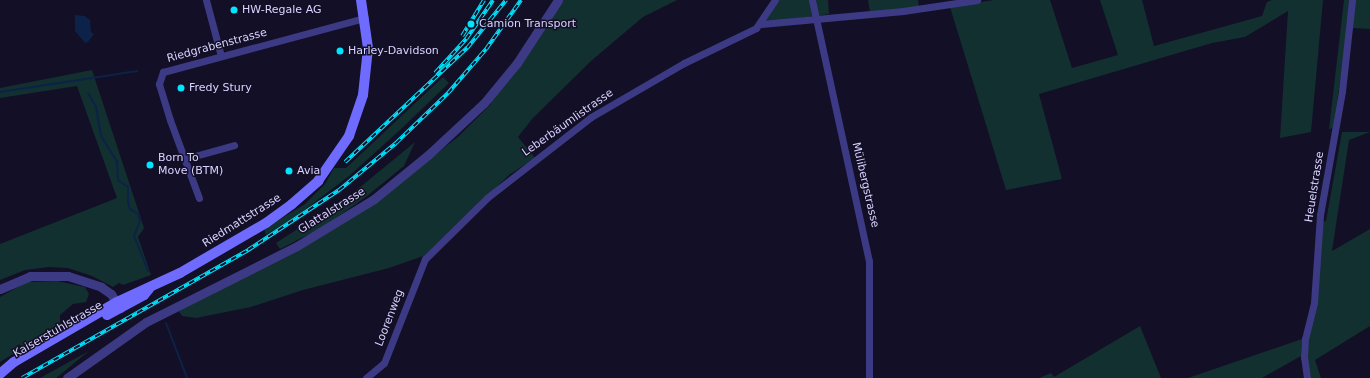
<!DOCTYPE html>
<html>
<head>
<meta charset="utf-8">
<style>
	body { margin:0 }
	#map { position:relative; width:1370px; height:378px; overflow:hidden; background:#130f26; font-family:"DejaVu Sans",sans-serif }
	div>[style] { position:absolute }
	.green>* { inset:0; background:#12302f }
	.water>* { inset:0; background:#0c2248 }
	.stream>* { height:2px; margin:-1px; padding:0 1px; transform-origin:1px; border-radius:1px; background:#0c2248 }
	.minor>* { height:7px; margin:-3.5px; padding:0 3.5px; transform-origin:3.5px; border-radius:3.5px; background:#3d3a85 }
	.tertiary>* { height:9px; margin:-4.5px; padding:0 4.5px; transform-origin:4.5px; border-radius:4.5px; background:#3d3a85 }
	.secondary>* { height:10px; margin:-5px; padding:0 5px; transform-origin:5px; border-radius:5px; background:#6f6bff }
	.rail>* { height:3.5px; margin-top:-1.75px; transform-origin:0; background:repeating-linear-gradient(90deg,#130f26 0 6px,#00e5ff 0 12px); box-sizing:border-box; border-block:1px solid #00e5ff }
	.dots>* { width:11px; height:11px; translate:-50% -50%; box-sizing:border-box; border:2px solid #130f26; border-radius:50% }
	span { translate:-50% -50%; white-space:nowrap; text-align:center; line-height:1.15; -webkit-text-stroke:3px #130f26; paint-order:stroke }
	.poi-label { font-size:11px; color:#d9d4ff }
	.left { translate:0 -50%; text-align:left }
	.street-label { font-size:11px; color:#d9d4ff }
</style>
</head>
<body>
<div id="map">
	<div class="green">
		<i style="clip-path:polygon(563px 0,677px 0,643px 17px,591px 61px,532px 119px,518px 137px,535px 158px,509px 175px,426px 255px,389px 268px,303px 290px,251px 307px,196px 318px,182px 316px,178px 310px,287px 257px,324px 235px,371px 205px,459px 136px,491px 104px,489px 102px,520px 65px)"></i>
		<i style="clip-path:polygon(777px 0,828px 0,829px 14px,763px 23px)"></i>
		<i style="clip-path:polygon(868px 0,918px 0,919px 7px,870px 12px)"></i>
		<i style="clip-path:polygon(994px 0,1050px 0,1072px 68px,1118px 55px,1100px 0,1142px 0,1154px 46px,1262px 16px,1267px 2px,1272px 0,1323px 0,1311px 132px,1280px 138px,1288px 11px,1245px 37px,1212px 43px,1039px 94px,1062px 179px,1006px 190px,950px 7px)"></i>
		<i style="clip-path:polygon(1344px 0,1350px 0,1345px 49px,1333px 128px,1329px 129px)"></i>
		<i style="clip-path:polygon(1355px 0,1370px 0,1370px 29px,1352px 28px)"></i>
		<i style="clip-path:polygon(92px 70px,144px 228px,138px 237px,151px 275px,123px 285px,119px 283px,113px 287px,92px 276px,68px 268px,49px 267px,25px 270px,0 280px,0 244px,117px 198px,77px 86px,0 98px,0 88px)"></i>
		<i style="clip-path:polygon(443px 77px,449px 83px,399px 131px,349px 176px,298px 215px,266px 235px,264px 229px,305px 204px,325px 184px,334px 168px,346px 168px)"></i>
		<i style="clip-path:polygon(1342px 132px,1370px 132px,1349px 140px,1332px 251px,1370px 229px,1370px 326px,1315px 360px,1321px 378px,1310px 378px,1306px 357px,1322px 222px,1326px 221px)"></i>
		<i style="clip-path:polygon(415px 142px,404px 166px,367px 196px,323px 227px,280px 249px,276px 243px,353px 193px)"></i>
		<i style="clip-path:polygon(57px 281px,85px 287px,89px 294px,86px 302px,73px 304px,60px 315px,60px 325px,0 362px,0 297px,27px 282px)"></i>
		<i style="clip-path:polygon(1140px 326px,1161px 378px,1039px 378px,1051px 373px,1054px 377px)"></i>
		<i style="clip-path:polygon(1302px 339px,1301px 356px,1262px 378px,1188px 378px)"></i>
		<i style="clip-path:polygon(89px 351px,56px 378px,40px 378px)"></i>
	</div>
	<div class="water">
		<i style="clip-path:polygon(75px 15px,85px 16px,90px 20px,91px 32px,94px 34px,88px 42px,85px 43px,75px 31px)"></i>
	</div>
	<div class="stream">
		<i style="left:0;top:92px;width:139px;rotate:-8.7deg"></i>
		<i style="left:88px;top:93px;width:16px;rotate:60deg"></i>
		<i style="left:96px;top:107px;width:29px;rotate:80deg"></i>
		<i style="left:101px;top:136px;width:31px;rotate:58deg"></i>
		<i style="left:117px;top:162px;width:18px;rotate:87deg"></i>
		<i style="left:118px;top:180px;width:12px;rotate:35deg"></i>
		<i style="left:128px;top:187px;width:15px;rotate:90deg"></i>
		<i style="left:128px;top:202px;width:7px;rotate:74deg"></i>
		<i style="left:130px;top:209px;width:9px;rotate:32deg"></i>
		<i style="left:138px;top:214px;width:7px;rotate:74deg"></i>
		<i style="left:140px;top:221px;width:16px;rotate:112deg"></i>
		<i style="left:134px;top:236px;width:38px;rotate:68deg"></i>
		<i style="left:166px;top:323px;width:59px;rotate:69.1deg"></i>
	</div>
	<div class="minor">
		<i style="left:206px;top:0;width:58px;rotate:75deg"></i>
		<i style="left:812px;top:0;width:267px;rotate:77.7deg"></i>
		<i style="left:869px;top:261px;width:117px;rotate:90deg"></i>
		<i style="left:761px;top:24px;width:143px;rotate:-5.2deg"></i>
		<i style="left:903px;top:11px;width:75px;rotate:-8.5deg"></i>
		<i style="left:184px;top:159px;width:52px;rotate:-15.6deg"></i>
		<i style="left:199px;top:198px;width:83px;rotate:-110.4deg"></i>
		<i style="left:170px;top:120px;width:38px;rotate:-107deg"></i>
		<i style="left:159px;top:84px;width:13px;rotate:-72deg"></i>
		<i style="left:163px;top:72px;width:209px;rotate:-15deg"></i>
		<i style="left:366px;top:378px;width:23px;rotate:-40deg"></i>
		<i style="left:384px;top:363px;width:112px;rotate:-68.5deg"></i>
		<i style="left:425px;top:259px;width:88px;rotate:-44.5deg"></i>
		<i style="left:488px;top:197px;width:130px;rotate:-37.8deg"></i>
		<i style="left:591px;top:117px;width:108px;rotate:-30.1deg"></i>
		<i style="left:684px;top:63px;width:80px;rotate:-25.9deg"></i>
		<i style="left:756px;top:28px;width:34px;rotate:-56deg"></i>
		<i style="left:1307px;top:378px;width:21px;rotate:-98deg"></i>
		<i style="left:1304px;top:357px;width:18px;rotate:-87deg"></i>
		<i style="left:1305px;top:339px;width:37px;rotate:-76deg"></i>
		<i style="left:1314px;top:303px;width:88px;rotate:-86.1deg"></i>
		<i style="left:1320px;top:215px;width:126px;rotate:-79.9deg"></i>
		<i style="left:1342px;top:91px;width:92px;rotate:-83.7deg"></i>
	</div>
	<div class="tertiary">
		<i style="left:0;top:289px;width:33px;rotate:-23deg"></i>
		<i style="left:30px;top:276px;width:38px"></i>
		<i style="left:68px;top:276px;width:35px;rotate:18deg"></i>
		<i style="left:101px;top:287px;width:12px;rotate:35deg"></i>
		<i style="left:111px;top:294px;width:17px;rotate:57deg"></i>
		<i style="left:67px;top:378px;width:97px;rotate:-35.3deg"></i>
		<i style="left:146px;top:322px;width:169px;rotate:-26.7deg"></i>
		<i style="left:297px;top:246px;width:90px;rotate:-31.4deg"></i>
		<i style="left:374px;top:199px;width:70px;rotate:-39.2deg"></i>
		<i style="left:428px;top:155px;width:76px;rotate:-42.9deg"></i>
		<i style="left:484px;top:103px;width:52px;rotate:-50.5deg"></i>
		<i style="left:517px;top:63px;width:75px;rotate:-56.9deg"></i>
	</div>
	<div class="secondary">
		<i style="left:107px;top:315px;width:42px;rotate:-28.4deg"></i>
		<i style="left:144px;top:295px;width:8px;rotate:-50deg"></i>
		<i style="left:0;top:374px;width:18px;rotate:-41deg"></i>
		<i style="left:14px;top:362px;width:119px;rotate:-30.2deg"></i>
		<i style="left:117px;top:302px;width:69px;rotate:-24.7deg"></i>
		<i style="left:180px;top:273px;width:99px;rotate:-30.2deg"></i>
		<i style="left:266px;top:223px;width:32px;rotate:-36deg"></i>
		<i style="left:292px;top:204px;width:35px;rotate:-41deg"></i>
		<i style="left:318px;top:181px;width:55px;rotate:-55.4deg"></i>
		<i style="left:349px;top:136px;width:43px;rotate:-71.1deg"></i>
		<i style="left:363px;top:95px;width:47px;rotate:-83.9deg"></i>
		<i style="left:368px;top:48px;width:49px;rotate:-98.3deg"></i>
	</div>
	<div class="rail">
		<i style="left:462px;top:36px;width:42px;rotate:-58.6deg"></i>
		<i style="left:435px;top:73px;width:46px;rotate:-47.6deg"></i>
		<i style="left:466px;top:39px;width:47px;rotate:-55.3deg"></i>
		<i style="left:345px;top:162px;width:167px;rotate:-43.1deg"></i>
		<i style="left:467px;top:48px;width:62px;rotate:-50.9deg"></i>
		<i style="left:22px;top:378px;width:260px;rotate:-29.5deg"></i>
		<i style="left:248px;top:250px;width:109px;rotate:-33.4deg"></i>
		<i style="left:339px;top:190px;width:74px;rotate:-39.5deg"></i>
		<i style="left:396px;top:143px;width:72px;rotate:-43.9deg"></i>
		<i style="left:448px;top:93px;width:58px;rotate:-49.2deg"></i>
		<i style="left:486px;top:49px;width:60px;rotate:-54.5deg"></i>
	</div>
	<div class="dots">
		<i style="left:234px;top:10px;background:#00e5ff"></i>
		<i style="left:471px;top:24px;background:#00e5ff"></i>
		<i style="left:340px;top:51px;background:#00e5ff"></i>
		<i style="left:181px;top:88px;background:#00e5ff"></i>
		<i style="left:150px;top:165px;background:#00e5ff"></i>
		<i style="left:289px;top:171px;background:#00e5ff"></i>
	</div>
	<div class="poi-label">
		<span class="left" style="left:242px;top:10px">HW-Regale AG</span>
		<span class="left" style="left:479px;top:24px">Camion Transport</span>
		<span class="left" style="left:348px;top:51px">Harley-Davidson</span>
		<span class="left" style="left:189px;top:88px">Fredy Stury</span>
		<span class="left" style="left:158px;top:165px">Born To<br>Move (BTM)</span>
		<span class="left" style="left:297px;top:171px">Avia</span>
	</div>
	<div class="street-label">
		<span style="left:217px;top:46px;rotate:-15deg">Riedgrabenstrasse</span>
		<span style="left:568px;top:123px;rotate:-35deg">Leberbäumlistrasse</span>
		<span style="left:865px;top:185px;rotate:77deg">Mülibergstrasse</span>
		<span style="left:1315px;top:187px;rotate:-81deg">Heuelstrasse</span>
		<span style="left:332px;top:211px;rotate:-32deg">Glattalstrasse</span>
		<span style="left:242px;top:221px;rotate:-32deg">Riedmattstrasse</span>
		<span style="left:390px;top:318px;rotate:-69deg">Loorenweg</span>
		<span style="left:58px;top:330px;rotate:-30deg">Kaiserstuhlstrasse</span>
	</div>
</div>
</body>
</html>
